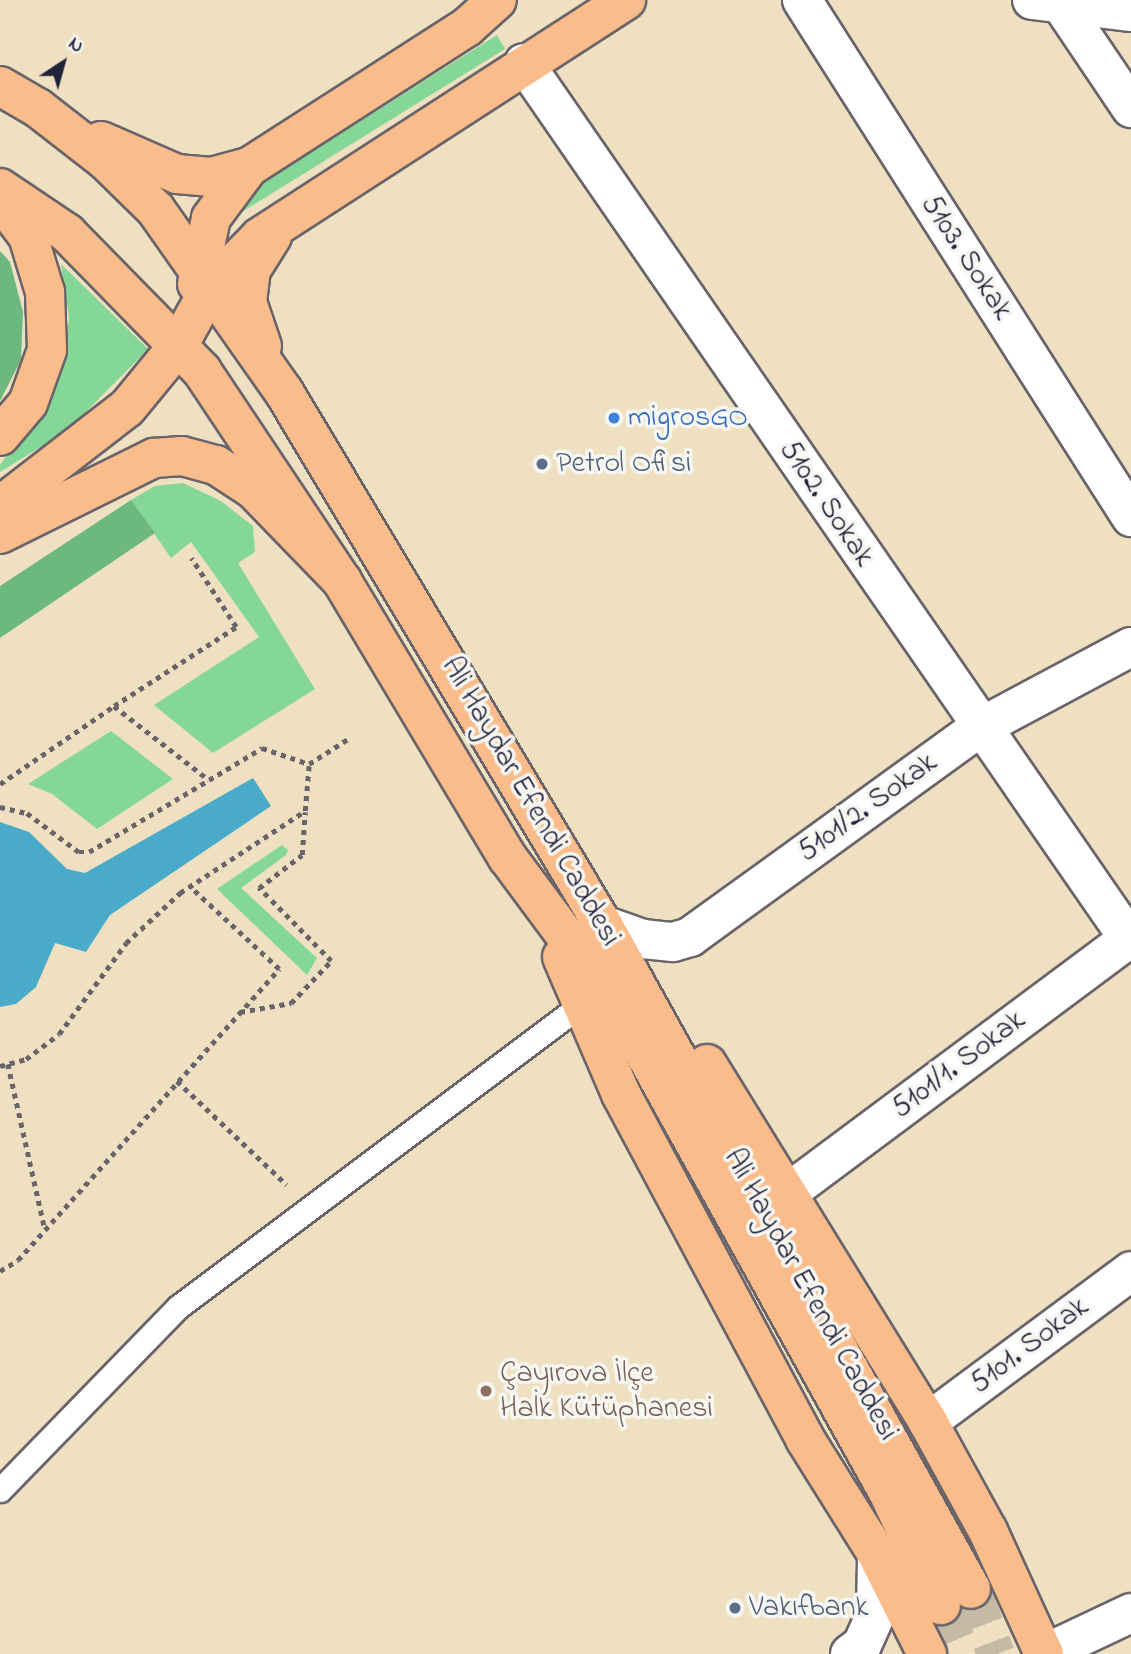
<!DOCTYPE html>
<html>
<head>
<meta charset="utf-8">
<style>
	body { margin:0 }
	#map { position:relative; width:1131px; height:1654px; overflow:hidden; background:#eee0c1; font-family:"Indie Flower",sans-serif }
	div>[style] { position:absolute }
	.green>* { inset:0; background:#85d798 }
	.forest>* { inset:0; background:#6cb880 }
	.water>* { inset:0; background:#49abc9 }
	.primary-tunnel>* { height:38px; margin-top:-19px; transform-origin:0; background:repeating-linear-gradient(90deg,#c5baa6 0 38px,transparent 0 57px) }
	.path>* { height:4.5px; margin-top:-2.25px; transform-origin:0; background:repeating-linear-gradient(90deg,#69646a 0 5px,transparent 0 10px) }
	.roads { filter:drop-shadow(2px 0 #69646a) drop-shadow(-2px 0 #69646a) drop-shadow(0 2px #69646a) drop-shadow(0 -2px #69646a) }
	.service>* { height:23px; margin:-11.5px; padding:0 11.5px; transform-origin:11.5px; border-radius:11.5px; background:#fff }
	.minor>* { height:38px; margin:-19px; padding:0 19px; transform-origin:19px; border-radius:19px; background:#fff }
	.tertiary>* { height:38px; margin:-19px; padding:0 19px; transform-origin:19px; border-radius:19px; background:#fff }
	.primary>* { height:38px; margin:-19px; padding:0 19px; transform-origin:19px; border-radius:19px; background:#f9bc8a }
	.motorway>* { height:38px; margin:-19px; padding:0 19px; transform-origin:19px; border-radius:19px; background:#f9bc8a }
	.dots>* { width:19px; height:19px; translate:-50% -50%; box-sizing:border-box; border:4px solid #f6f6f2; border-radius:50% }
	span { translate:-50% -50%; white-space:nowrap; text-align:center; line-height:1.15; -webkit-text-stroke:7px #f6f6f2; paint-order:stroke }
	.street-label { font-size:30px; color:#22223b }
	.shop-label { font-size:30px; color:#366cbe }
	.left { translate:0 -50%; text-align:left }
	.service-label { font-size:30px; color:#4e5e75 }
	.education-label { font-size:30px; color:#785e54 }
	.north { position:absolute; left:28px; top:28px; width:70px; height:70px; -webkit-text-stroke:5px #f6f6f2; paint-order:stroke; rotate:36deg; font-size:19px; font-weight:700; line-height:28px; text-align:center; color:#22223b }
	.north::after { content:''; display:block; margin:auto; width:24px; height:32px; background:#22223b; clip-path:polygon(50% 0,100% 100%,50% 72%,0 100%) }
</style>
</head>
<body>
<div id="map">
	<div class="green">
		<i style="clip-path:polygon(497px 35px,505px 49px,229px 220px,231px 203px)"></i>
		<i style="clip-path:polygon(61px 264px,148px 349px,68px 430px,0 472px,0 465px,53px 391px,64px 362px,69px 317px)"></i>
		<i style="clip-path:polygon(183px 483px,221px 501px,253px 526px,255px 552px,238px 563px,315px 689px,213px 753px,154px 705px,259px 637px,191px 542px,171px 558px,131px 500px,155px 486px)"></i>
		<i style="clip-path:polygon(111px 731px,173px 779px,97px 829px,52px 794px,28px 784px)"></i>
		<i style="clip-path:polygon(282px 845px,288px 850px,286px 855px,241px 888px,317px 958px,307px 975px,217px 889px)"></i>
	</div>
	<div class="forest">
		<i style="clip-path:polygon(0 251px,10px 262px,23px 312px,21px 360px,0 401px)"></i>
		<i style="clip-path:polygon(131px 500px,155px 533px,0 638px,0 586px)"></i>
	</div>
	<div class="water">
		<i style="clip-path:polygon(253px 778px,271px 806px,110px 915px,86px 952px,55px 943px,36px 987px,16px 1004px,0 1007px,0 822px,29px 832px,67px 869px,85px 873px)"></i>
	</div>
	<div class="primary-tunnel">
		<i style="left:971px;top:1589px;width:70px;rotate:69deg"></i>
		<i style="left:941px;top:1605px;width:53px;rotate:66.8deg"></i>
	</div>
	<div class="path">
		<i style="left:114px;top:706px;width:145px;rotate:-32.9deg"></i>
		<i style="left:236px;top:627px;width:82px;rotate:-123.1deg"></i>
		<i style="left:0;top:784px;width:138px;rotate:-34.4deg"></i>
		<i style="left:114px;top:706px;width:120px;rotate:37.9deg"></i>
		<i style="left:209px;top:780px;width:62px;rotate:-31.1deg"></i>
		<i style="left:262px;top:748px;width:50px;rotate:18.8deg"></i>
		<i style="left:309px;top:764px;width:46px;rotate:-32.7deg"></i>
		<i style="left:0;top:807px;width:28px;rotate:13deg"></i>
		<i style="left:27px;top:813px;width:65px;rotate:36.9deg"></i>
		<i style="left:79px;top:852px;width:10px"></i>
		<i style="left:89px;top:852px;width:140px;rotate:-31deg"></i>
		<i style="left:240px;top:1012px;width:52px;rotate:-10deg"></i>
		<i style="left:291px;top:1003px;width:58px;rotate:-46.4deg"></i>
		<i style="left:331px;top:961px;width:103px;rotate:-134.6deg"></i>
		<i style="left:259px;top:888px;width:54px;rotate:-37.5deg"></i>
		<i style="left:302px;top:855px;width:43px;rotate:-86deg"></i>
		<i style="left:8px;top:1064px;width:169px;rotate:77.4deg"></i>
		<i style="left:0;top:1066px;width:27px;rotate:-15deg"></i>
		<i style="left:26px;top:1059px;width:41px;rotate:-37.1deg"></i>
		<i style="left:59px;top:1034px;width:113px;rotate:-53.6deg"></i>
		<i style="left:126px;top:943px;width:74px;rotate:-42.8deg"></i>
		<i style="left:180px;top:893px;width:149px;rotate:-33.3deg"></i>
		<i style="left:305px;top:811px;width:47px;rotate:-85.1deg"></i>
		<i style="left:177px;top:1081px;width:151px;rotate:43.4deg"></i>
		<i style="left:0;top:1271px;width:21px;rotate:-31deg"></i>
		<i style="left:18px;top:1260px;width:391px;rotate:-48.1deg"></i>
		<i style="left:279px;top:969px;width:121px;rotate:-137.3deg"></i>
	</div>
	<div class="roads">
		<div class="service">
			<i style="left:0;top:1490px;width:255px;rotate:-45.8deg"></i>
			<i style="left:178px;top:1307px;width:505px;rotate:-36.87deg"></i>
		</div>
		<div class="minor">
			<i style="left:802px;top:0;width:613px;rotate:57.53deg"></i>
			<i style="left:1063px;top:7px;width:122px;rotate:56deg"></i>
			<i style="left:524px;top:63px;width:1068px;rotate:55.37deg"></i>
			<i style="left:603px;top:925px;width:42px;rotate:19.3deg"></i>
			<i style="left:643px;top:939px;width:30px;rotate:6deg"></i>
			<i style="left:673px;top:942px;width:18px;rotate:-16deg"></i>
			<i style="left:690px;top:937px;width:357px;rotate:-35.9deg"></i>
			<i style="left:979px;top:728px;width:172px;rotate:-28.1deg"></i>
			<i style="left:789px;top:1192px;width:424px;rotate:-36.7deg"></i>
			<i style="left:928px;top:1422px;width:253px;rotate:-36.6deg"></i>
		</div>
		<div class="tertiary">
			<i style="left:1032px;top:0;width:100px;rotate:6.9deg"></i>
			<i style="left:850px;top:1654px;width:15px;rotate:-37deg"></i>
			<i style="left:862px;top:1645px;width:34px;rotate:-66deg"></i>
			<i style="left:876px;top:1614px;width:60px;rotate:-89deg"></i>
			<i style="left:1044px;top:1654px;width:96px;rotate:-25.2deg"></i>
		</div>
		<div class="primary">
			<i style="left:0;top:86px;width:44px;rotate:30.1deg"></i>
			<i style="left:38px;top:108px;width:86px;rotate:37.9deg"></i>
			<i style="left:106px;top:161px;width:70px;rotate:44.4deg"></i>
			<i style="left:156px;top:210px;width:223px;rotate:54.9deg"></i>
			<i style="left:284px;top:392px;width:621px;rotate:59.1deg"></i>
			<i style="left:603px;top:925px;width:759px;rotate:61deg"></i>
			<i style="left:101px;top:141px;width:83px;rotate:23.5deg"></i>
			<i style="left:177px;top:174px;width:34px;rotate:5deg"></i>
			<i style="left:211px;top:177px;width:39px;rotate:-15deg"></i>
			<i style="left:249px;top:167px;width:259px;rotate:-32.7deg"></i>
			<i style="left:467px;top:27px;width:40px;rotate:-42deg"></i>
			<i style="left:0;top:188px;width:81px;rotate:33.9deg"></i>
			<i style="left:67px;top:233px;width:193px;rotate:45.6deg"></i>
			<i style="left:202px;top:371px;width:252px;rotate:56.3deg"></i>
			<i style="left:342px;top:581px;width:323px;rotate:59.1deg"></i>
			<i style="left:508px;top:858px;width:144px;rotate:53.4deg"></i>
			<i style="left:594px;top:974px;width:82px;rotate:56.9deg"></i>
			<i style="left:639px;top:1043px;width:513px;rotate:60.99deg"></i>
			<i style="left:888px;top:1492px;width:125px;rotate:64.9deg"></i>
			<i style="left:197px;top:284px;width:67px;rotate:-78deg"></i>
			<i style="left:211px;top:218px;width:64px;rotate:-53.3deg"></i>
			<i style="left:178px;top:346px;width:66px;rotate:-61.1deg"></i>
			<i style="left:210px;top:288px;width:71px;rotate:-45.6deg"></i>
			<i style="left:260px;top:237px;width:436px;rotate:-32.9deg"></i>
			<i style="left:262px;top:346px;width:46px;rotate:-108.8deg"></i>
			<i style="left:247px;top:302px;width:32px;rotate:-83deg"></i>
			<i style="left:251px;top:270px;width:40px;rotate:-58deg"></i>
			<i style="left:562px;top:957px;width:149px;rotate:66.7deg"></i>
			<i style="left:621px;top:1094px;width:391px;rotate:61.9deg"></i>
			<i style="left:805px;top:1439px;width:136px;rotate:57.9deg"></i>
			<i style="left:877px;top:1554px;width:112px;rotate:63.4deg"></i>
			<i style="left:707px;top:1064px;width:421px;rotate:58.3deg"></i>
			<i style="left:928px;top:1422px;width:124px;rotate:61.2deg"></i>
			<i style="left:988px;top:1531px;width:135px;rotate:65.5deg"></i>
		</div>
		<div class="motorway">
			<i style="left:0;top:199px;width:46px;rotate:52.9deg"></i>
			<i style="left:28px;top:236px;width:59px;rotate:73.1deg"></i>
			<i style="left:45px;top:292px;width:58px;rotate:88deg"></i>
			<i style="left:47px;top:350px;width:56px;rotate:109.7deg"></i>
			<i style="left:28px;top:403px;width:43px;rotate:130.3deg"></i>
			<i style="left:0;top:506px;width:160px;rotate:-37.7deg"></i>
			<i style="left:127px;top:408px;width:80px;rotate:-50.6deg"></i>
			<i style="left:0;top:534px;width:172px;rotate:-26.3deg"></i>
			<i style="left:154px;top:458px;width:28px;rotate:-4deg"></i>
			<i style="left:182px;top:456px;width:35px;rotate:15deg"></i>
			<i style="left:216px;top:465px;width:44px;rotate:33deg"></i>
			<i style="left:253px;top:489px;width:128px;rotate:45.9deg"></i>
		</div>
	</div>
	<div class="dots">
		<i style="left:614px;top:418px;background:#3f7fe0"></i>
		<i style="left:542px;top:464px;background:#5c6f8a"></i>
		<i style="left:486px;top:1391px;background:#8d6e63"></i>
		<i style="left:735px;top:1608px;background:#5c6f8a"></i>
	</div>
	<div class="street-label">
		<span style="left:966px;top:258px;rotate:57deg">5103. Sokak</span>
		<span style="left:826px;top:504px;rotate:56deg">5102. Sokak</span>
		<span style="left:530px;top:802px;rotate:60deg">Ali Haydar Efendi Caddesi</span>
		<span style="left:868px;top:808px;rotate:-36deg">5101/2. Sokak</span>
		<span style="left:959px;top:1065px;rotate:-37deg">5101/1. Sokak</span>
		<span style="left:810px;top:1295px;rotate:61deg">Ali Haydar Efendi Caddesi</span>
		<span style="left:1030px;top:1346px;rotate:-37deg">5101. Sokak</span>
	</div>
	<div class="shop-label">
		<span class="left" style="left:628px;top:418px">migrosGO</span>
	</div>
	<div class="service-label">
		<span class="left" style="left:556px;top:464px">Petrol Ofisi</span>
		<span class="left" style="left:749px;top:1608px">Vakıfbank</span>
	</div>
	<div class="education-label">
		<span class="left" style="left:500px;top:1391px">Çayırova İlçe<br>Halk Kütüphanesi</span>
	</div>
	<div class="north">N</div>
</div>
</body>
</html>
